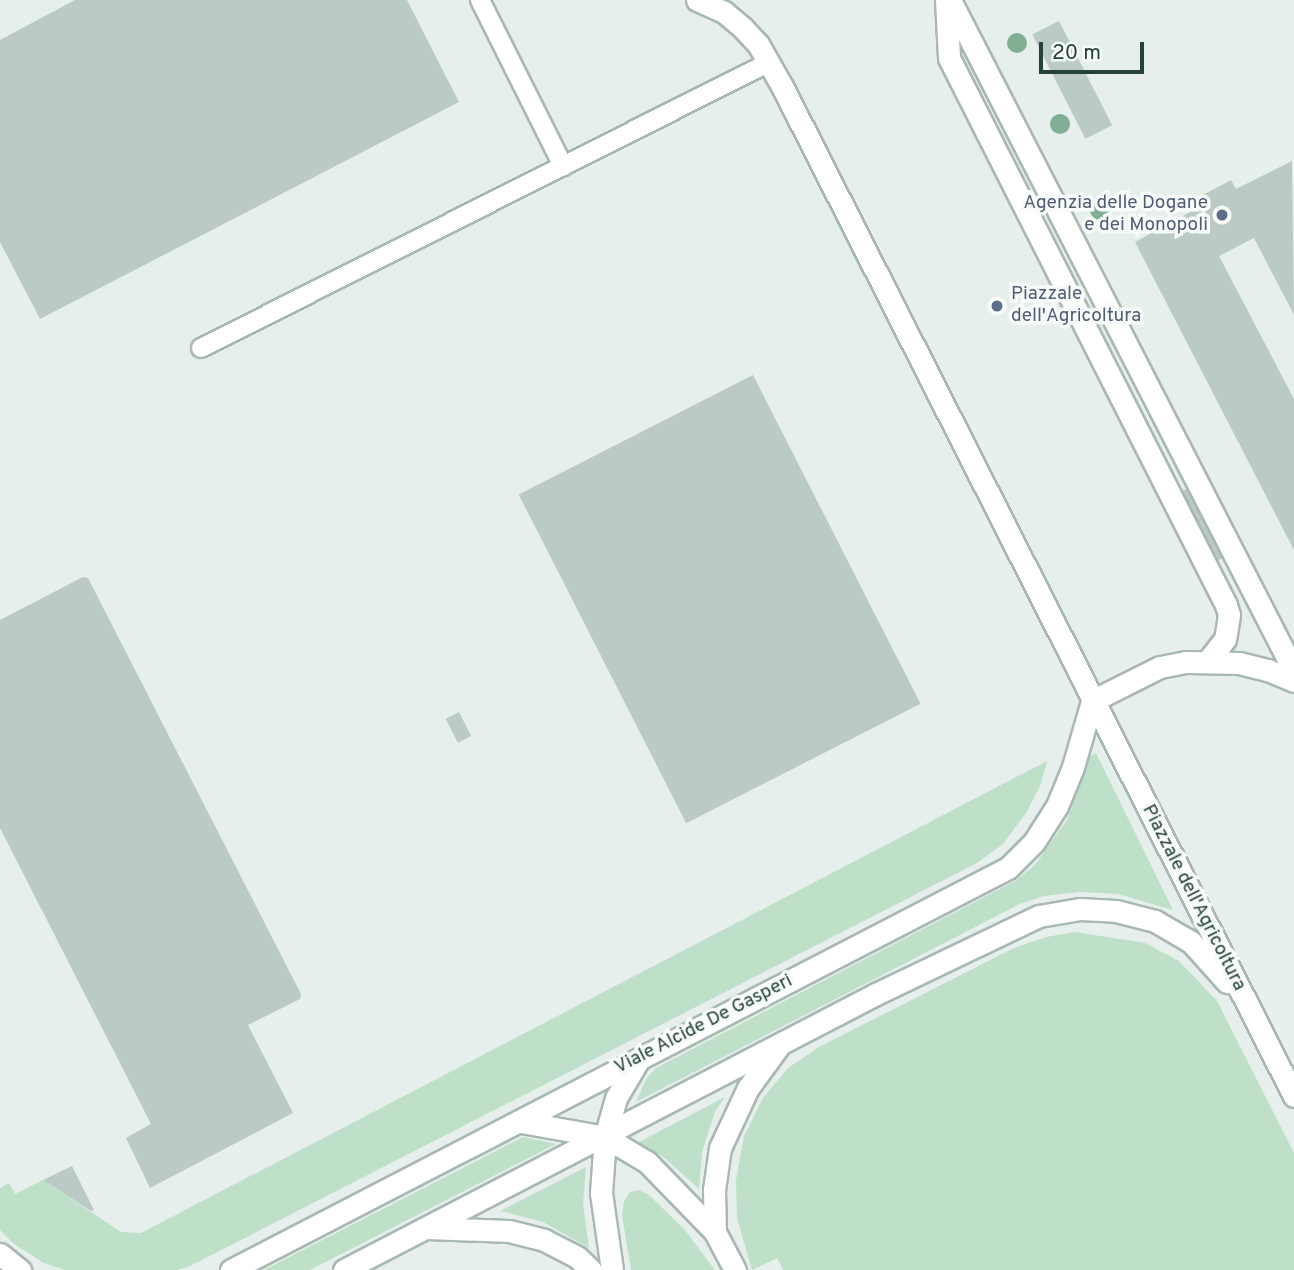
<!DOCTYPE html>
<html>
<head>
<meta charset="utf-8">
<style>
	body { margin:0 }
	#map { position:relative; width:1294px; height:1270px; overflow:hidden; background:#e6efeb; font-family:Overpass,sans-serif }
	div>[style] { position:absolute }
	.green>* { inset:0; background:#bfe0c8 }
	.building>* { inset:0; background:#bbcac4; transform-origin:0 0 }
	.roads { filter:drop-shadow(2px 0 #a8b8b2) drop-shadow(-2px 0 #a8b8b2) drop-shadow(0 2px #a8b8b2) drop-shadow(0 -2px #a8b8b2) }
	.lane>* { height:18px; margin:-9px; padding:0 9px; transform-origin:9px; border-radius:9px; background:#fff }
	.street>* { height:21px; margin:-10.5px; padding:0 10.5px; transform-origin:10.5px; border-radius:10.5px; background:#fff }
	.trees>* { width:20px; height:20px; margin:-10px; border-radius:50%; background:#80af93 }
	.dots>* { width:19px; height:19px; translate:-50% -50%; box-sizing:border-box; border:4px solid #f7fbf9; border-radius:50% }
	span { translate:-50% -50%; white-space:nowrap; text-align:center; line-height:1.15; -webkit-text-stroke:7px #f7fbf9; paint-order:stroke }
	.service-label { font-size:19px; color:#4e5e75 }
	.right { translate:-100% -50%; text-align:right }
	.left { translate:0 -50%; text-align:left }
	.street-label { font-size:19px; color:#24423a }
	.scale { position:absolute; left:1039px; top:42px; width:105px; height:32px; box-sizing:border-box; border:4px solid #24423a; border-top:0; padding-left:9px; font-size:21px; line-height:24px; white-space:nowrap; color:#24423a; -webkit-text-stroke:5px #f7fbf9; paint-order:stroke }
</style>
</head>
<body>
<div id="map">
	<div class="green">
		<i style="clip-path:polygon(1096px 753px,1173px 910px,1118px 894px,1079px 892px,1044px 896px,1020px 904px,636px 1102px,646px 1079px,656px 1068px,1015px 881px,1035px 865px,1067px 820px,1089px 757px)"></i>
		<i style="clip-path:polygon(1047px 761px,1040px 786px,1026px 813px,1003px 844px,977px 863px,188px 1267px,176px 1270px,65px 1270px,44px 1263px,14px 1244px,0 1230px,0 1188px,9px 1183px,15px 1194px,43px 1180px,121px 1232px,141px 1233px)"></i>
		<i style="clip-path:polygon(1075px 932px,1145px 943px,1179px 961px,1217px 1001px,1294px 1153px,1294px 1270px,783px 1270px,777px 1258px,752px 1270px,737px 1218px,736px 1180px,744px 1136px,763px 1098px,788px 1068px,819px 1047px,1014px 948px,1046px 937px)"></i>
		<i style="clip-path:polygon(725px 1097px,715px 1112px,702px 1152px,699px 1189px,666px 1159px,639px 1142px)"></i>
		<i style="clip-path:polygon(523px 1137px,556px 1144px,310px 1270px,264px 1270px)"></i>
		<i style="clip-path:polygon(586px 1167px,583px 1204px,589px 1248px,543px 1222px,500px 1211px)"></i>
		<i style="clip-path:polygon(639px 1190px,649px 1195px,685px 1230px,715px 1270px,631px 1270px,622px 1215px,624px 1201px,630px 1192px)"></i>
	</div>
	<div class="building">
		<i style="clip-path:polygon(75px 0,407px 0,459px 102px,40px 319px,0 242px,0 40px)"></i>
		<i style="left:1059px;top:21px;width:117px;height:30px;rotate:63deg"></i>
		<i style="clip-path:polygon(1292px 161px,1294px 315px,1254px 238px,1219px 256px,1294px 399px,1294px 550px,1135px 242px,1190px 212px,1186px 204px,1231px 180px,1236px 189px)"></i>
		<i style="left:753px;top:375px;width:369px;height:263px;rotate:63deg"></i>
		<i style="left:1207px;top:478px;width:78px;height:42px;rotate:62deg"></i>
		<i style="clip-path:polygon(83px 577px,88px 578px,301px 994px,300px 999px,248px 1025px,293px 1113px,150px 1188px,126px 1138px,151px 1124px,0 828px,0 620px)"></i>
		<i style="left:459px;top:712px;width:27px;height:15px;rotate:63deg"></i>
		<i style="clip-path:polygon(72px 1166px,94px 1210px,91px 1211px,43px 1180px)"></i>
	</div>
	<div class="roads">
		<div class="lane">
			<i style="left:480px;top:0;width:186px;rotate:63.4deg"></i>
			<i style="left:201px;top:348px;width:635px;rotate:-26.69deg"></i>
		</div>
		<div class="street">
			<i style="left:697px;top:0;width:30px;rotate:24deg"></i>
			<i style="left:724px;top:12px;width:23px;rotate:40deg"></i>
			<i style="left:742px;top:27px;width:23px;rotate:47deg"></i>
			<i style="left:758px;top:44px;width:51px;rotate:60.4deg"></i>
			<i style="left:783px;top:88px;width:1130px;rotate:63.12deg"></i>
			<i style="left:946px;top:0;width:58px;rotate:87deg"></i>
			<i style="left:949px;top:58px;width:613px;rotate:63.14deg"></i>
			<i style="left:1226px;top:605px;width:10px;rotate:73deg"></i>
			<i style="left:1229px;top:615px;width:24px;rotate:99deg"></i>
			<i style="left:1225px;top:639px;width:28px;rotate:128deg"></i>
			<i style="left:950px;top:0;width:754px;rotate:62.86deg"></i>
			<i style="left:1092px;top:701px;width:76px;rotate:-26.6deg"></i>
			<i style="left:1160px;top:667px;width:25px;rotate:-11deg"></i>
			<i style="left:1185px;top:662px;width:54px;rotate:1.1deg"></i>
			<i style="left:1239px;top:663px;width:30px;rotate:14deg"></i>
			<i style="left:1268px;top:670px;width:28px;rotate:23deg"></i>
			<i style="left:521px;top:1122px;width:85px;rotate:10.1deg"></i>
			<i style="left:605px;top:1137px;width:49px;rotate:30.8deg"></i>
			<i style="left:647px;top:1162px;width:98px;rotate:45.8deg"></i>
			<i style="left:715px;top:1232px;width:43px;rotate:62.2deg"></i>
			<i style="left:427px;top:1228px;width:82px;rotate:2.1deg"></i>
			<i style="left:509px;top:1231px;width:36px;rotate:14deg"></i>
			<i style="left:544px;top:1240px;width:37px;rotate:27deg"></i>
			<i style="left:577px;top:1257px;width:19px;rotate:43deg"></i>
			<i style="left:715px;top:1232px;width:42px;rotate:-91.4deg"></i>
			<i style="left:714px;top:1190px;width:42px;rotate:-81.9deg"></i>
			<i style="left:720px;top:1148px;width:66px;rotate:-65deg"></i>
			<i style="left:748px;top:1088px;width:51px;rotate:-53.8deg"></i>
			<i style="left:0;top:1254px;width:26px;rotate:39deg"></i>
			<i style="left:231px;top:1270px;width:875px;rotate:-27.36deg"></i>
			<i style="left:1008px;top:868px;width:37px;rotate:-45deg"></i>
			<i style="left:1034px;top:842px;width:43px;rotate:-57.4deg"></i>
			<i style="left:1057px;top:806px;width:42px;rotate:-67.7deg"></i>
			<i style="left:1073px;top:767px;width:69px;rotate:-73.9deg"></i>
			<i style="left:344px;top:1270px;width:599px;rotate:-27.42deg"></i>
			<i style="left:876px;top:994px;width:181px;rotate:-25.6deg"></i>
			<i style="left:1039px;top:916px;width:42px;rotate:-9.7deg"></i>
			<i style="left:1080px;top:909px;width:36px;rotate:3deg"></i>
			<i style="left:1116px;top:911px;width:40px;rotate:14.4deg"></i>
			<i style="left:1155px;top:921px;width:42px;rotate:30.3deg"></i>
			<i style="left:1191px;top:942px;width:54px;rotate:48deg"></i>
			<i style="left:612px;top:1270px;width:78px;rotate:-98.1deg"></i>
			<i style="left:601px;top:1193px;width:56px;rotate:-85.9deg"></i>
			<i style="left:605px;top:1137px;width:41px;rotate:-74.2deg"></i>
			<i style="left:616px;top:1098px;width:45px;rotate:-59.5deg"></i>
		</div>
	</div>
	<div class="trees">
		<i style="left:1017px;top:43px"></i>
		<i style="left:1060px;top:124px"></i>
		<i style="left:1100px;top:210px"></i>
	</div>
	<div class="dots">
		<i style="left:1222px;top:215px;background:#5c6f8a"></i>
		<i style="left:997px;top:306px;background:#5c6f8a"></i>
	</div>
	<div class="service-label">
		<span class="right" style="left:1208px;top:215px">Agenzia delle Dogane<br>e dei Monopoli</span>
		<span class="left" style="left:1011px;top:306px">Piazzale<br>dell'Agricoltura</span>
	</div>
	<div class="street-label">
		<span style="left:1193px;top:898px;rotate:63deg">Piazzale dell'Agricoltura</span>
		<span style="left:704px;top:1025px;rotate:-27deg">Viale Alcide De Gasperi</span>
	</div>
	<div class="scale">20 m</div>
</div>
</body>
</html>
